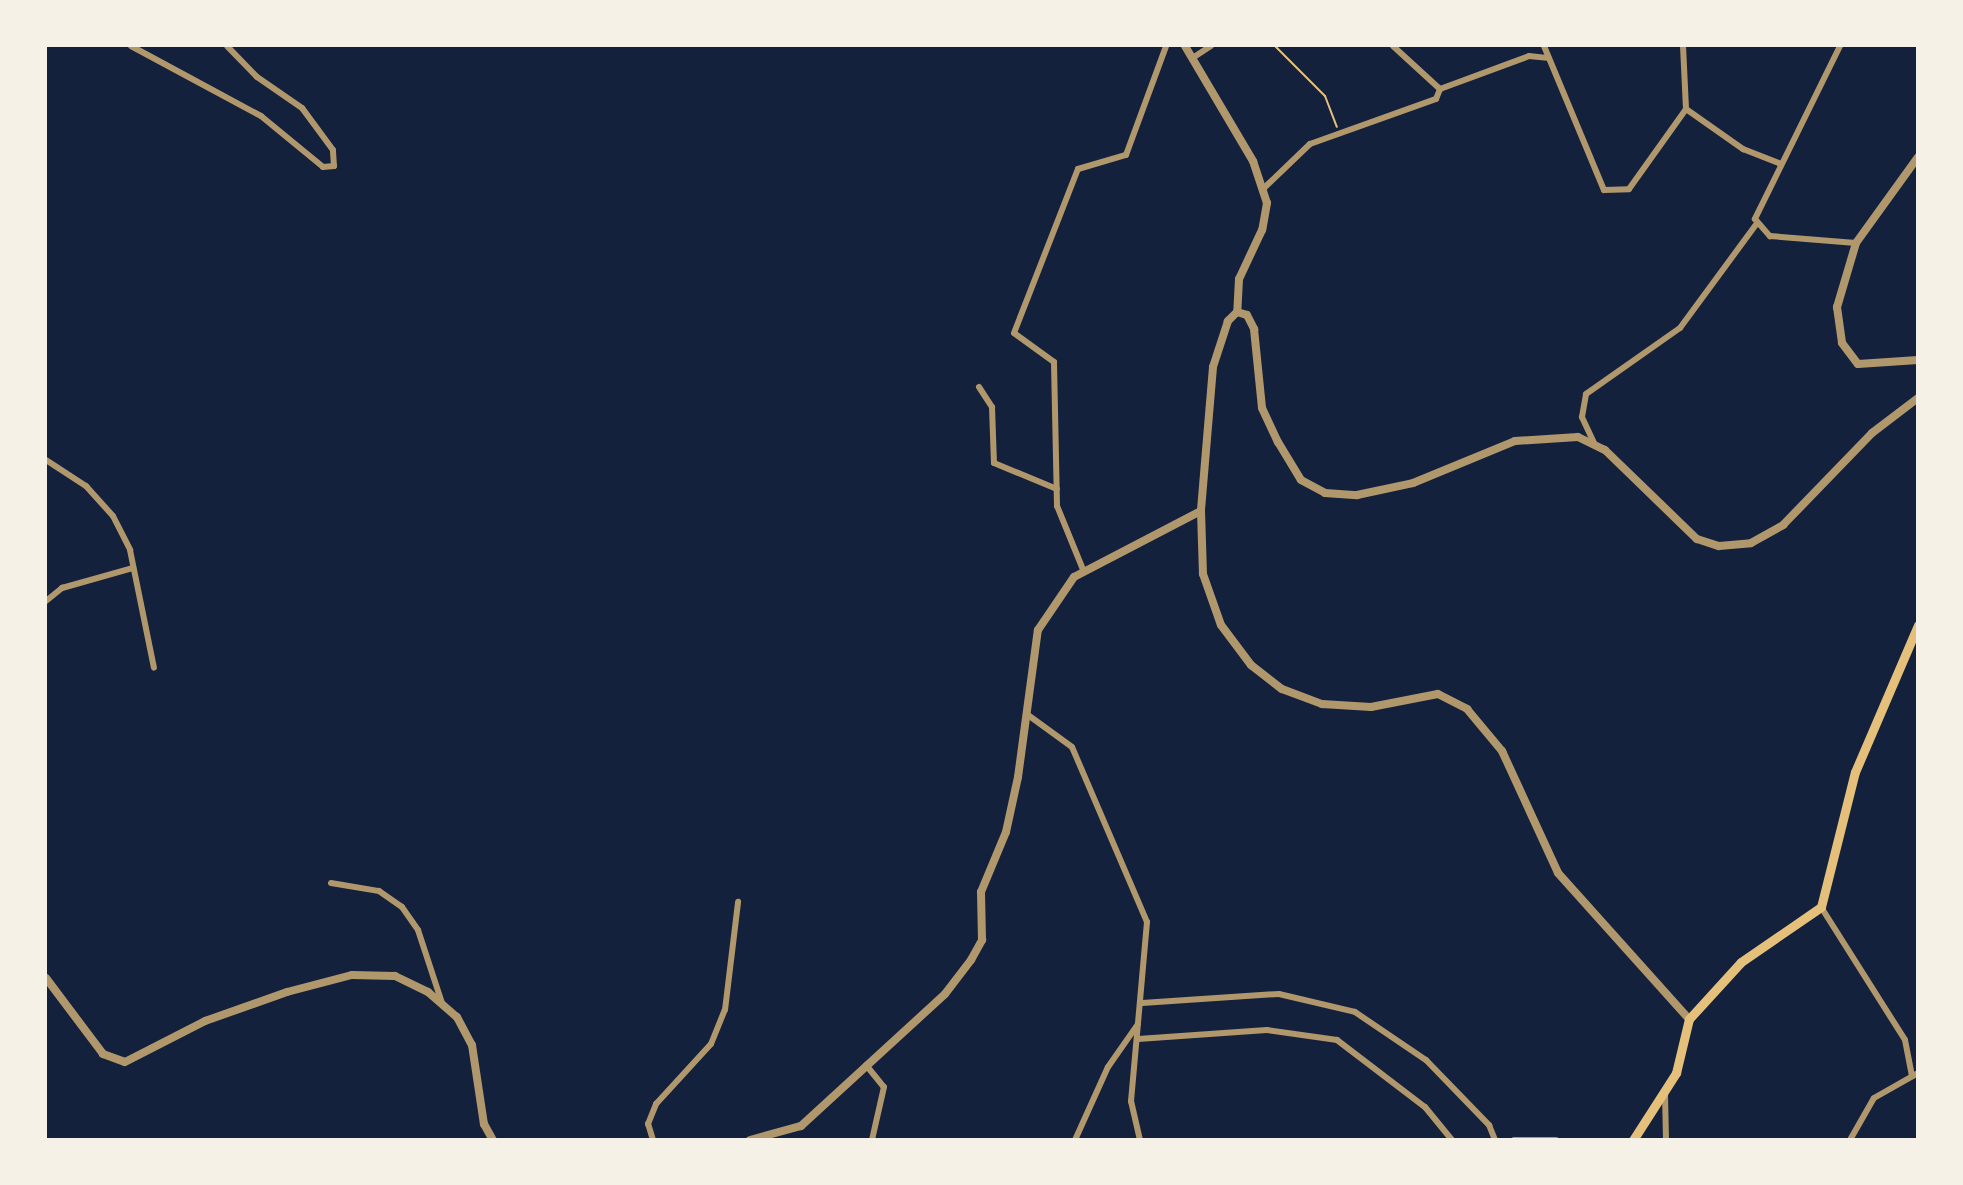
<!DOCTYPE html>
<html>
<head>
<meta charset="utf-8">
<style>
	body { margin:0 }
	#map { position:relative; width:1963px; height:1185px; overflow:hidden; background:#14213d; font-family:Karla,sans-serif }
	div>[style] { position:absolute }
	.path>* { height:2px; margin:-1px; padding:0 1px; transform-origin:1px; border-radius:1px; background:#e5c07b }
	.minor>* { height:6px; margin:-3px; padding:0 3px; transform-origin:3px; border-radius:3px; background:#b1986c }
	.tertiary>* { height:8px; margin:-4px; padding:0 4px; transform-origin:4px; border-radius:4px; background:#b1986c }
	.secondary>* { height:9px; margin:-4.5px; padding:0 4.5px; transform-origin:4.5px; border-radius:4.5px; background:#e5c07b }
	span { translate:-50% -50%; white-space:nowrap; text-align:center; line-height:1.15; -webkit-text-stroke:6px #f6f1e7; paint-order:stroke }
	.frame { position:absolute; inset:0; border:47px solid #f6f1e7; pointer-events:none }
</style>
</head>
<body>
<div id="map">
	<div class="path">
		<i style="left:1275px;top:46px;width:71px;rotate:45deg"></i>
		<i style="left:1325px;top:96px;width:33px;rotate:69deg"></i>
	</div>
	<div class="minor">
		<i style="left:131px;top:46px;width:148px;rotate:28.3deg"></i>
		<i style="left:261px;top:116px;width:80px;rotate:39.4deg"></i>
		<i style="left:323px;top:167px;width:11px;rotate:-5deg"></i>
		<i style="left:334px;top:166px;width:16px;rotate:-94deg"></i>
		<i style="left:333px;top:150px;width:52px;rotate:-126.4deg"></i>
		<i style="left:302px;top:108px;width:55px;rotate:-145.4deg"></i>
		<i style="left:257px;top:77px;width:43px;rotate:-134.1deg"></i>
		<i style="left:1393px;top:46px;width:64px;rotate:42.5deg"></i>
		<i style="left:1544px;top:46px;width:156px;rotate:67.4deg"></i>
		<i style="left:1604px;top:190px;width:25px;rotate:-2deg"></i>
		<i style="left:1629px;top:189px;width:98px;rotate:-54.5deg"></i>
		<i style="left:1686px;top:109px;width:63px;rotate:-92.7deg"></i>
		<i style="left:1840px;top:46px;width:193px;rotate:116.2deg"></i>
		<i style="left:1755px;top:219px;width:23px;rotate:49deg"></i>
		<i style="left:1770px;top:236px;width:86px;rotate:4.7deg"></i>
		<i style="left:1194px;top:57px;width:20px;rotate:-33deg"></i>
		<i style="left:1686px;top:109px;width:70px;rotate:35.1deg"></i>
		<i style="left:1743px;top:149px;width:41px;rotate:21.5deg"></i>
		<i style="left:1263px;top:189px;width:65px;rotate:-43.8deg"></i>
		<i style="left:1310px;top:144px;width:134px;rotate:-19.7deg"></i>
		<i style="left:1436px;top:99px;width:11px;rotate:-68deg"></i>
		<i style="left:1440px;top:89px;width:95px;rotate:-20.3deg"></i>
		<i style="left:1529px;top:56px;width:18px;rotate:6deg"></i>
		<i style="left:979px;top:387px;width:24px;rotate:57deg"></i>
		<i style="left:992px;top:407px;width:56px;rotate:88deg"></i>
		<i style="left:994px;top:463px;width:68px;rotate:22.4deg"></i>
		<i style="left:1595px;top:445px;width:31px;rotate:-115deg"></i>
		<i style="left:1582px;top:417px;width:23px;rotate:-80deg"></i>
		<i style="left:1586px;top:394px;width:115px;rotate:-35.1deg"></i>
		<i style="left:1680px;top:328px;width:130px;rotate:-53.7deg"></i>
		<i style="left:46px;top:460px;width:48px;rotate:33deg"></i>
		<i style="left:86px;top:486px;width:40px;rotate:48deg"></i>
		<i style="left:113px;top:516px;width:38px;rotate:63deg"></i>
		<i style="left:130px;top:550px;width:120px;rotate:78.5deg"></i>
		<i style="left:1084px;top:572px;width:71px;rotate:-112.2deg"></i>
		<i style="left:1057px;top:506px;width:144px;rotate:-91.2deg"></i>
		<i style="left:1054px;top:362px;width:49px;rotate:-144.1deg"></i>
		<i style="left:1014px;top:333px;width:176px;rotate:-68.7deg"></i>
		<i style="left:1078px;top:169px;width:50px;rotate:-16.3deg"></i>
		<i style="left:1126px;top:155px;width:116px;rotate:-69.8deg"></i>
		<i style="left:46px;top:601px;width:21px;rotate:-39deg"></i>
		<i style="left:62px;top:588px;width:74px;rotate:-15.7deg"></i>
		<i style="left:1028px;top:715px;width:54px;rotate:36deg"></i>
		<i style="left:1072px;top:747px;width:190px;rotate:66.8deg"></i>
		<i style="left:1147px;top:922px;width:180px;rotate:95.1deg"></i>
		<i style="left:1131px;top:1101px;width:40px;rotate:77deg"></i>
		<i style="left:331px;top:883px;width:49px;rotate:9.5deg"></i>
		<i style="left:379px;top:891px;width:28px;rotate:35deg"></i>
		<i style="left:402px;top:907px;width:28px;rotate:55deg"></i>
		<i style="left:418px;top:930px;width:77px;rotate:71.8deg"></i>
		<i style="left:1821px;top:907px;width:157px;rotate:57.7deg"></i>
		<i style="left:1905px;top:1040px;width:37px;rotate:79deg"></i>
		<i style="left:1142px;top:1003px;width:137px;rotate:-3.8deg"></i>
		<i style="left:1279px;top:994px;width:78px;rotate:13.3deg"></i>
		<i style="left:1355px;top:1012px;width:86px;rotate:34.1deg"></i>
		<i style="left:1426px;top:1060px;width:91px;rotate:45.9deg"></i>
		<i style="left:1489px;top:1125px;width:16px;rotate:68deg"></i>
		<i style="left:1138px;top:1039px;width:129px;rotate:-4deg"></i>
		<i style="left:1267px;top:1030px;width:71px;rotate:8.1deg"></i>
		<i style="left:1337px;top:1040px;width:111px;rotate:37.3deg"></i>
		<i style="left:1425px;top:1107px;width:43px;rotate:50.7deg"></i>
		<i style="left:866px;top:1065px;width:28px;rotate:51deg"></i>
		<i style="left:884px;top:1087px;width:54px;rotate:102.8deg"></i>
		<i style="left:1665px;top:1093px;width:47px;rotate:88.8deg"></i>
		<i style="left:653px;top:1140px;width:17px;rotate:-107deg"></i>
		<i style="left:648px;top:1124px;width:22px;rotate:-68deg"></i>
		<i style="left:656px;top:1104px;width:81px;rotate:-47.5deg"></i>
		<i style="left:711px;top:1044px;width:37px;rotate:-68deg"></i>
		<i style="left:725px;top:1010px;width:109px;rotate:-83.1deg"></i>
		<i style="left:1075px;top:1140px;width:80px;rotate:-65.7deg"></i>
		<i style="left:1108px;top:1067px;width:52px;rotate:-55.1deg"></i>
		<i style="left:1514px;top:1140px;width:42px"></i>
		<i style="left:1850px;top:1140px;width:48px;rotate:-60.3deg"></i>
		<i style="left:1874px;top:1098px;width:51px;rotate:-29.6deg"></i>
	</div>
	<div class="tertiary">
		<i style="left:1185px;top:46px;width:134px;rotate:59.4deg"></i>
		<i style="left:1253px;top:161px;width:44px;rotate:71.6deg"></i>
		<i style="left:1267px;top:203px;width:27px;rotate:100deg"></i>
		<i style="left:1262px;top:230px;width:54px;rotate:115.1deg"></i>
		<i style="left:1239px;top:279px;width:33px;rotate:93deg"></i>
		<i style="left:1918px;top:157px;width:106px;rotate:125.8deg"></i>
		<i style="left:1856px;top:243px;width:67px;rotate:106.5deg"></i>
		<i style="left:1837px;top:307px;width:36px;rotate:82deg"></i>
		<i style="left:1842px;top:343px;width:26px;rotate:53deg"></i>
		<i style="left:1858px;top:364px;width:60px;rotate:-3.8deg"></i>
		<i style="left:1237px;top:312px;width:13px;rotate:135deg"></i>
		<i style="left:1228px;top:321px;width:48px;rotate:108.1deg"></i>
		<i style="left:1213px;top:367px;width:144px;rotate:94.8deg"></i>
		<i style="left:1201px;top:511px;width:63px;rotate:88.2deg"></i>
		<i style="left:1203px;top:574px;width:54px;rotate:70.6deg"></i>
		<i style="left:1221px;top:625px;width:50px;rotate:53.1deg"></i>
		<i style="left:1251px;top:665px;width:39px;rotate:38deg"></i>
		<i style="left:1282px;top:689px;width:43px;rotate:20.6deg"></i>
		<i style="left:1322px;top:704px;width:49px;rotate:3.5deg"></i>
		<i style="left:1371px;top:707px;width:68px;rotate:-11deg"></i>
		<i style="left:1438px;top:694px;width:33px;rotate:27deg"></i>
		<i style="left:1467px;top:709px;width:55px;rotate:50.2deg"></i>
		<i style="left:1502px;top:751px;width:134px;rotate:65.3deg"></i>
		<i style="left:1558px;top:873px;width:196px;rotate:48.1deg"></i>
		<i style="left:1237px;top:312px;width:10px;rotate:17deg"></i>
		<i style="left:1247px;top:315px;width:16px;rotate:63deg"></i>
		<i style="left:1254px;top:329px;width:79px;rotate:84.2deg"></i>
		<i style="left:1262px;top:408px;width:38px;rotate:65deg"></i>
		<i style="left:1278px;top:442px;width:44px;rotate:58.8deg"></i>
		<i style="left:1301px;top:480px;width:27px;rotate:28deg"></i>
		<i style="left:1325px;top:493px;width:32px;rotate:4deg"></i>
		<i style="left:1357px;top:495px;width:57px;rotate:-12.1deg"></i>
		<i style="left:1413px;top:483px;width:110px;rotate:-22.4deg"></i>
		<i style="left:1515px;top:441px;width:63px;rotate:-3.6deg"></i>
		<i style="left:1578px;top:437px;width:30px;rotate:26deg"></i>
		<i style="left:1605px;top:450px;width:128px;rotate:44.1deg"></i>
		<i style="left:1697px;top:539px;width:23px;rotate:18deg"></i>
		<i style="left:1719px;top:546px;width:32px;rotate:-5deg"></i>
		<i style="left:1751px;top:543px;width:37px;rotate:-29deg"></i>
		<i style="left:1783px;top:525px;width:128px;rotate:-45.9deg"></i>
		<i style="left:1872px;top:433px;width:58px;rotate:-37.3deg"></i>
		<i style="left:46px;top:978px;width:95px;rotate:53.1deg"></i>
		<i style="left:103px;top:1054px;width:23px;rotate:20deg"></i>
		<i style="left:125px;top:1062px;width:90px;rotate:-27.1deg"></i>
		<i style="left:205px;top:1021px;width:87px;rotate:-19.5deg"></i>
		<i style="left:287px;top:992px;width:67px;rotate:-14.7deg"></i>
		<i style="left:352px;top:975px;width:43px;rotate:1.3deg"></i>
		<i style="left:395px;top:976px;width:37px;rotate:26deg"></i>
		<i style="left:428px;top:992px;width:38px;rotate:41deg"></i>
		<i style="left:457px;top:1017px;width:32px;rotate:62deg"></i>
		<i style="left:472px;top:1045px;width:80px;rotate:81.4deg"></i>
		<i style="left:484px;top:1124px;width:18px;rotate:61deg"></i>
		<i style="left:750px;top:1140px;width:53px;rotate:-15.4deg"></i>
		<i style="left:801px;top:1126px;width:195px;rotate:-42.5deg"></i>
		<i style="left:945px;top:994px;width:43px;rotate:-52.6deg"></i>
		<i style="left:971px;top:960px;width:23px;rotate:-61deg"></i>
		<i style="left:982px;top:940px;width:48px;rotate:-91.2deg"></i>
		<i style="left:981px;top:892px;width:65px;rotate:-67.4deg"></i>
		<i style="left:1006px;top:832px;width:56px;rotate:-77.7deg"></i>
		<i style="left:1018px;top:777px;width:148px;rotate:-82.3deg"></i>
		<i style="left:1038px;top:630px;width:64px;rotate:-55.8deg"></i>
		<i style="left:1074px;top:577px;width:143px;rotate:-27.5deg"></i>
	</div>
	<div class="secondary">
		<i style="left:1633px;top:1140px;width:80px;rotate:-57.3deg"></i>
		<i style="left:1676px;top:1073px;width:56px;rotate:-76.5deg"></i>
		<i style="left:1689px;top:1019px;width:77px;rotate:-47.6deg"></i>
		<i style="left:1741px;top:962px;width:97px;rotate:-34.5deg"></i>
		<i style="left:1821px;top:907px;width:139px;rotate:-75.9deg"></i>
		<i style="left:1855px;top:772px;width:160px;rotate:-66.8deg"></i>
	</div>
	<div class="frame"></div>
</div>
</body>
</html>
